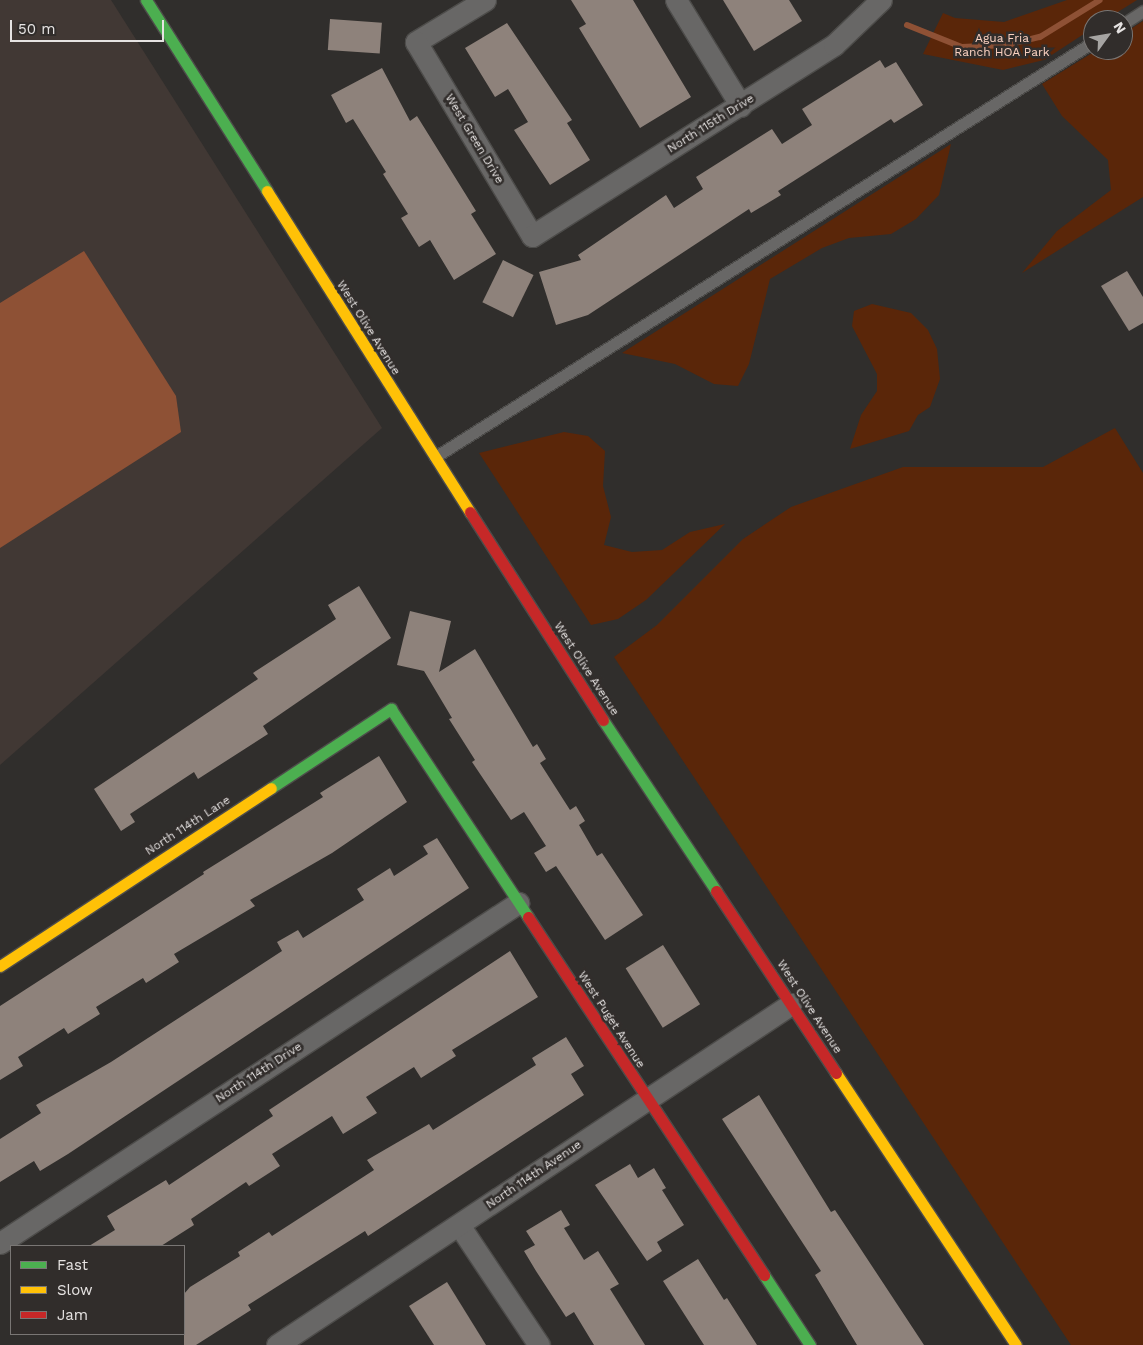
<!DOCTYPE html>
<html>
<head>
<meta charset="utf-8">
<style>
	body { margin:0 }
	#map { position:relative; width:1143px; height:1345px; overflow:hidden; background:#302e2c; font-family:"Work Sans",sans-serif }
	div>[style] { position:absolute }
	.built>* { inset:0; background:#413834 }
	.green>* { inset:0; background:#5a2609 }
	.water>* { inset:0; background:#8e5135 }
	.stream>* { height:6px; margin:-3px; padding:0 3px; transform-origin:3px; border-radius:3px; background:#8e5135 }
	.building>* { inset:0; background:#8e827b; transform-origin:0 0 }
	.roads { filter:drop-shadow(1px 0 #4d4c4a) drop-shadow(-1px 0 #4d4c4a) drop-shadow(0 1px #4d4c4a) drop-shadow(0 -1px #4d4c4a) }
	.lane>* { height:11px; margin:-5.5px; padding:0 5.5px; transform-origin:5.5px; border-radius:5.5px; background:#686766 }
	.street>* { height:21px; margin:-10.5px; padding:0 10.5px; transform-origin:10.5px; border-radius:10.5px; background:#686766 }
	.fast>* { height:11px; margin:-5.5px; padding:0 5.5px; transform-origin:5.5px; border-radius:5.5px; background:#4caf50 }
	.slow>* { height:11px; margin:-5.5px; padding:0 5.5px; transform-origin:5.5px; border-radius:5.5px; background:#ffc107 }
	.jam>* { height:11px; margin:-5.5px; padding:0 5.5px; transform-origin:5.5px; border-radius:5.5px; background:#c62828 }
	span { translate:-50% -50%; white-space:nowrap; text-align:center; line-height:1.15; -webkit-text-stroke:5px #312d2b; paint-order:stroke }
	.park-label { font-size:12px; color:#fad1c0 }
	.street-label { font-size:12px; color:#e6e3e2 }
	.legend { position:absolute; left:10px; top:1245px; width:175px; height:90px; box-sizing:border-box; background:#312d2b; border:1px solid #797674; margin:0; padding:6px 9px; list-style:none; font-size:15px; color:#e6e3e2 }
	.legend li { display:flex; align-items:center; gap:10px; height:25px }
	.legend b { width:25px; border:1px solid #797674 }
	.north { position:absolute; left:1083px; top:10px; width:50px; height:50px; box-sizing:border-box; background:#312d2b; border:1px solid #797674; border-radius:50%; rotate:58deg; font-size:14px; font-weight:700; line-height:20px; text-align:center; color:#e6e3e2 }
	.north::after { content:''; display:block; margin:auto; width:18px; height:22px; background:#a6a4a2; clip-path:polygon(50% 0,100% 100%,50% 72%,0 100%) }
	.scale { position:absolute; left:10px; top:20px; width:154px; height:22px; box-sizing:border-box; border:2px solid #e6e3e2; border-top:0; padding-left:6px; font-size:15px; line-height:18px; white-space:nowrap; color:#e6e3e2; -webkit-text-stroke:4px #312d2b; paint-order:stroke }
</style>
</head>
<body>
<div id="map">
	<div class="built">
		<i style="clip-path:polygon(0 0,111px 0,382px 428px,0 765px)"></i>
	</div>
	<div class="green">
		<i style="clip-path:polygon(1067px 0,1137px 0,1105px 20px,1093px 20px,1093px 28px,1044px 60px,1003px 70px,923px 54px,943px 13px,955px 18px,1004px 22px)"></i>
		<i style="clip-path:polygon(1143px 21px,1143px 197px,1022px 273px,1057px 231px,1111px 190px,1108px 160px,1062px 116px,1042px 84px,1097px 50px,1123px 50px,1123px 34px)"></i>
		<i style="clip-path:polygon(951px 144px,939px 195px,916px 219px,891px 234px,849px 238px,822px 248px,770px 279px,749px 364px,738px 386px,714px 384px,675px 364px,622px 353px)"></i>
		<i style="clip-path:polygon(872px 304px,911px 313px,928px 330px,937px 349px,940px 379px,930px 407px,918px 415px,909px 431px,850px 449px,861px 415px,877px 391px,877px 374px,852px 326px,854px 311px)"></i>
		<i style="clip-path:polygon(1115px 428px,1143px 473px,1143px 1345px,1071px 1345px,614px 657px,657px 625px,743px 539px,791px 507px,903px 467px,1043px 467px)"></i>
		<i style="clip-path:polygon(564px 432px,588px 436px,605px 451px,603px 486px,611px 517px,604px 545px,632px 552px,662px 550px,690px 532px,725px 524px,646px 600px,618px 619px,591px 625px,479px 453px)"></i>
	</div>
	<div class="water">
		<i style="clip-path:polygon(84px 251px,176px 396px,181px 432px,0 548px,0 303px)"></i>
	</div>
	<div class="stream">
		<i style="left:907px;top:25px;width:59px;rotate:21.8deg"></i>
		<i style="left:962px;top:47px;width:45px;rotate:-2.5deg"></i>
		<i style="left:1007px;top:45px;width:34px;rotate:-14deg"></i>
		<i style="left:1040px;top:37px;width:70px;rotate:-31.7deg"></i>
	</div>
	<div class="building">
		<i style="clip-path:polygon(571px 0,633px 0,691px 97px,640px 128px,579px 28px,586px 24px)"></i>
		<i style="clip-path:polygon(723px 0,789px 0,802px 21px,754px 51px)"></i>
		<i style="left:330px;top:19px;width:52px;height:31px;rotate:4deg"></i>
		<i style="clip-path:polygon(507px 23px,572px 120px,567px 123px,590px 160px,550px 185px,514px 130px,528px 122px,508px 89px,495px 97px,465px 48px)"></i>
		<i style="clip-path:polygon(880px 60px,885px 68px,896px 62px,923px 105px,894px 123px,891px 119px,778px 191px,781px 195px,751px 213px,749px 209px,588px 315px,556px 325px,539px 272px,581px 260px,578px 255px,666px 195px,674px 208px,703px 189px,696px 177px,772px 129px,782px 144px,812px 125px,802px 109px)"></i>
		<i style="clip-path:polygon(382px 68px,410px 121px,417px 116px,476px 211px,471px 214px,496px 254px,454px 280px,430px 240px,419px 247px,401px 218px,408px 214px,383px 174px,386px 172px,353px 119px,346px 123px,331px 95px)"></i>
		<i style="left:503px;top:260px;width:34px;height:47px;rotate:26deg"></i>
		<i style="clip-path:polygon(1127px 271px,1143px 297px,1143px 323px,1129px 331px,1101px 286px)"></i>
		<i style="clip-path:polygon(359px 586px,391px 638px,263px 726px,268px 734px,198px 779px,194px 772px,130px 814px,135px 822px,121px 831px,94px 789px,258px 679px,253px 673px,336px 619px,328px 605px)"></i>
		<i style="clip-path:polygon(410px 611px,451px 621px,439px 672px,475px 649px,533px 747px,537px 744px,546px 759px,540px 763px,570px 810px,576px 806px,585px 821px,579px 825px,597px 856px,602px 853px,643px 915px,605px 940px,556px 866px,546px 872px,534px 853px,546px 846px,524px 812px,511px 820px,472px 762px,475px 760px,449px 719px,452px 718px,424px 671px,397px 665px)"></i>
		<i style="clip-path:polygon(379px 756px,407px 802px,332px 853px,250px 900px,255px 906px,174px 954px,179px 962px,146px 983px,143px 978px,96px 1007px,100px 1014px,68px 1034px,64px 1028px,18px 1057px,23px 1066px,0 1080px,0 1006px,204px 874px,203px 872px,323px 797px,320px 793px)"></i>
		<i style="clip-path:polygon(437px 838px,469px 888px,68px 1154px,40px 1171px,34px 1161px,0 1182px,0 1139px,41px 1113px,36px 1105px,111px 1062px,282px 951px,277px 942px,298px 930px,303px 938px,364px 900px,357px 889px,390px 868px,394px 876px,428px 854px,423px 846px)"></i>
		<i style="left:663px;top:945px;width:70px;height:44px;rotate:58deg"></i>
		<i style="clip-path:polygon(510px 951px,538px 997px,452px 1050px,456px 1056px,421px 1078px,414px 1067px,366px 1097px,377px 1113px,343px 1134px,332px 1116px,272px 1154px,280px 1166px,249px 1186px,246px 1182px,191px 1219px,194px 1225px,161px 1246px,89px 1246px,115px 1230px,107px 1216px,166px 1180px,169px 1185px,273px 1116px,269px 1110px)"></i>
		<i style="clip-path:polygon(566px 1037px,584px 1066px,571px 1074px,584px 1095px,368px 1236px,365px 1231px,248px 1305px,251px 1310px,196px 1345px,184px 1345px,184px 1294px,190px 1287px,240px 1256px,238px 1252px,269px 1232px,272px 1236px,374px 1170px,367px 1160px,429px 1124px,433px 1130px,536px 1065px,532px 1058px)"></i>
		<i style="clip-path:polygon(759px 1095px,831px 1212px,835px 1210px,924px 1345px,857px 1345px,815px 1275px,821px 1271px,722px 1119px)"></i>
		<i style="clip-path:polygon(630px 1164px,638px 1178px,654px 1168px,666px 1188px,662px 1190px,684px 1225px,657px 1242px,662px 1251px,647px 1261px,595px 1185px)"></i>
		<i style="clip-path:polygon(561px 1210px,570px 1225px,564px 1228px,584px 1260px,598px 1251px,619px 1284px,610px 1289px,645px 1345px,594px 1345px,574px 1312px,566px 1317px,536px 1271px,524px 1251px,535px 1245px,526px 1231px)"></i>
		<i style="clip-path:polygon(698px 1259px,724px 1300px,727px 1298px,757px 1345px,704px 1345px,663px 1281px)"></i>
		<i style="clip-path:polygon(447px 1282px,486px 1345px,434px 1345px,409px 1306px)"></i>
	</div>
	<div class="roads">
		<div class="lane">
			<i style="left:1123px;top:24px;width:24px;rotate:-33deg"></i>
			<i style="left:435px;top:457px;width:778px;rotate:-32.24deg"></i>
		</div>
		<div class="street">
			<i style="left:485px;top:0;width:81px;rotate:148.7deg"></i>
			<i style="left:416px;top:42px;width:226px;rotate:59.1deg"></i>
			<i style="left:532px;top:236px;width:357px;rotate:-32.3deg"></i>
			<i style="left:834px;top:45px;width:65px;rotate:-43.8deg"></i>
			<i style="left:676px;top:0;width:124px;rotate:58.5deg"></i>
			<i style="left:459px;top:1225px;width:144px;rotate:56.3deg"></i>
			<i style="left:0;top:1243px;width:620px;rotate:-33.28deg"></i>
			<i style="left:277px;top:1345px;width:617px;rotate:-33.56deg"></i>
		</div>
		<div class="fast">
			<i style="left:146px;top:0;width:226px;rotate:57.6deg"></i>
			<i style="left:603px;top:720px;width:205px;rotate:56.5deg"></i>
			<i style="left:271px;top:788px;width:144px;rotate:-33.4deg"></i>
			<i style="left:391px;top:709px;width:249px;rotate:56.6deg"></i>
			<i style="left:764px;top:1275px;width:84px;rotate:56.7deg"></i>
		</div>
		<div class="slow">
			<i style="left:267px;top:191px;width:380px;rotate:57.7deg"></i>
			<i style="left:0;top:966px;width:324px;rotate:-33.3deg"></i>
			<i style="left:836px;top:1073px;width:326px;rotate:56.5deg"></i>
		</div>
		<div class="jam">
			<i style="left:470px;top:512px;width:247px;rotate:57.4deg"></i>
			<i style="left:716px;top:891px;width:218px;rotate:56.6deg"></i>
			<i style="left:528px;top:917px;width:429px;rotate:56.6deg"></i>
		</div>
	</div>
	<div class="park-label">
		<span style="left:1002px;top:46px">Agua Fria<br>Ranch HOA Park</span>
	</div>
	<div class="street-label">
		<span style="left:711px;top:124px;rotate:-32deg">North 115th Drive</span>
		<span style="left:474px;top:139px;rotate:59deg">West Green Drive</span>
		<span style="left:368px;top:328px;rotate:58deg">West Olive Avenue</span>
		<span style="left:586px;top:669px;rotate:57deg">West Olive Avenue</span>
		<span style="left:188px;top:826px;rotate:-33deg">North 114th Lane</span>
		<span style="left:809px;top:1007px;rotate:57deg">West Olive Avenue</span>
		<span style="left:611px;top:1020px;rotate:57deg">West Puget Avenue</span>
		<span style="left:259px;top:1073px;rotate:-33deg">North 114th Drive</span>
		<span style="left:534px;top:1175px;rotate:-34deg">North 114th Avenue</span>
	</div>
	<ul class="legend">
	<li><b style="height:6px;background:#4caf50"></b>Fast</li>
	<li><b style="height:6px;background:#ffc107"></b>Slow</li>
	<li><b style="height:6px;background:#c62828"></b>Jam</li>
	</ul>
	<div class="north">N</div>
	<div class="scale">50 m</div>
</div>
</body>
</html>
